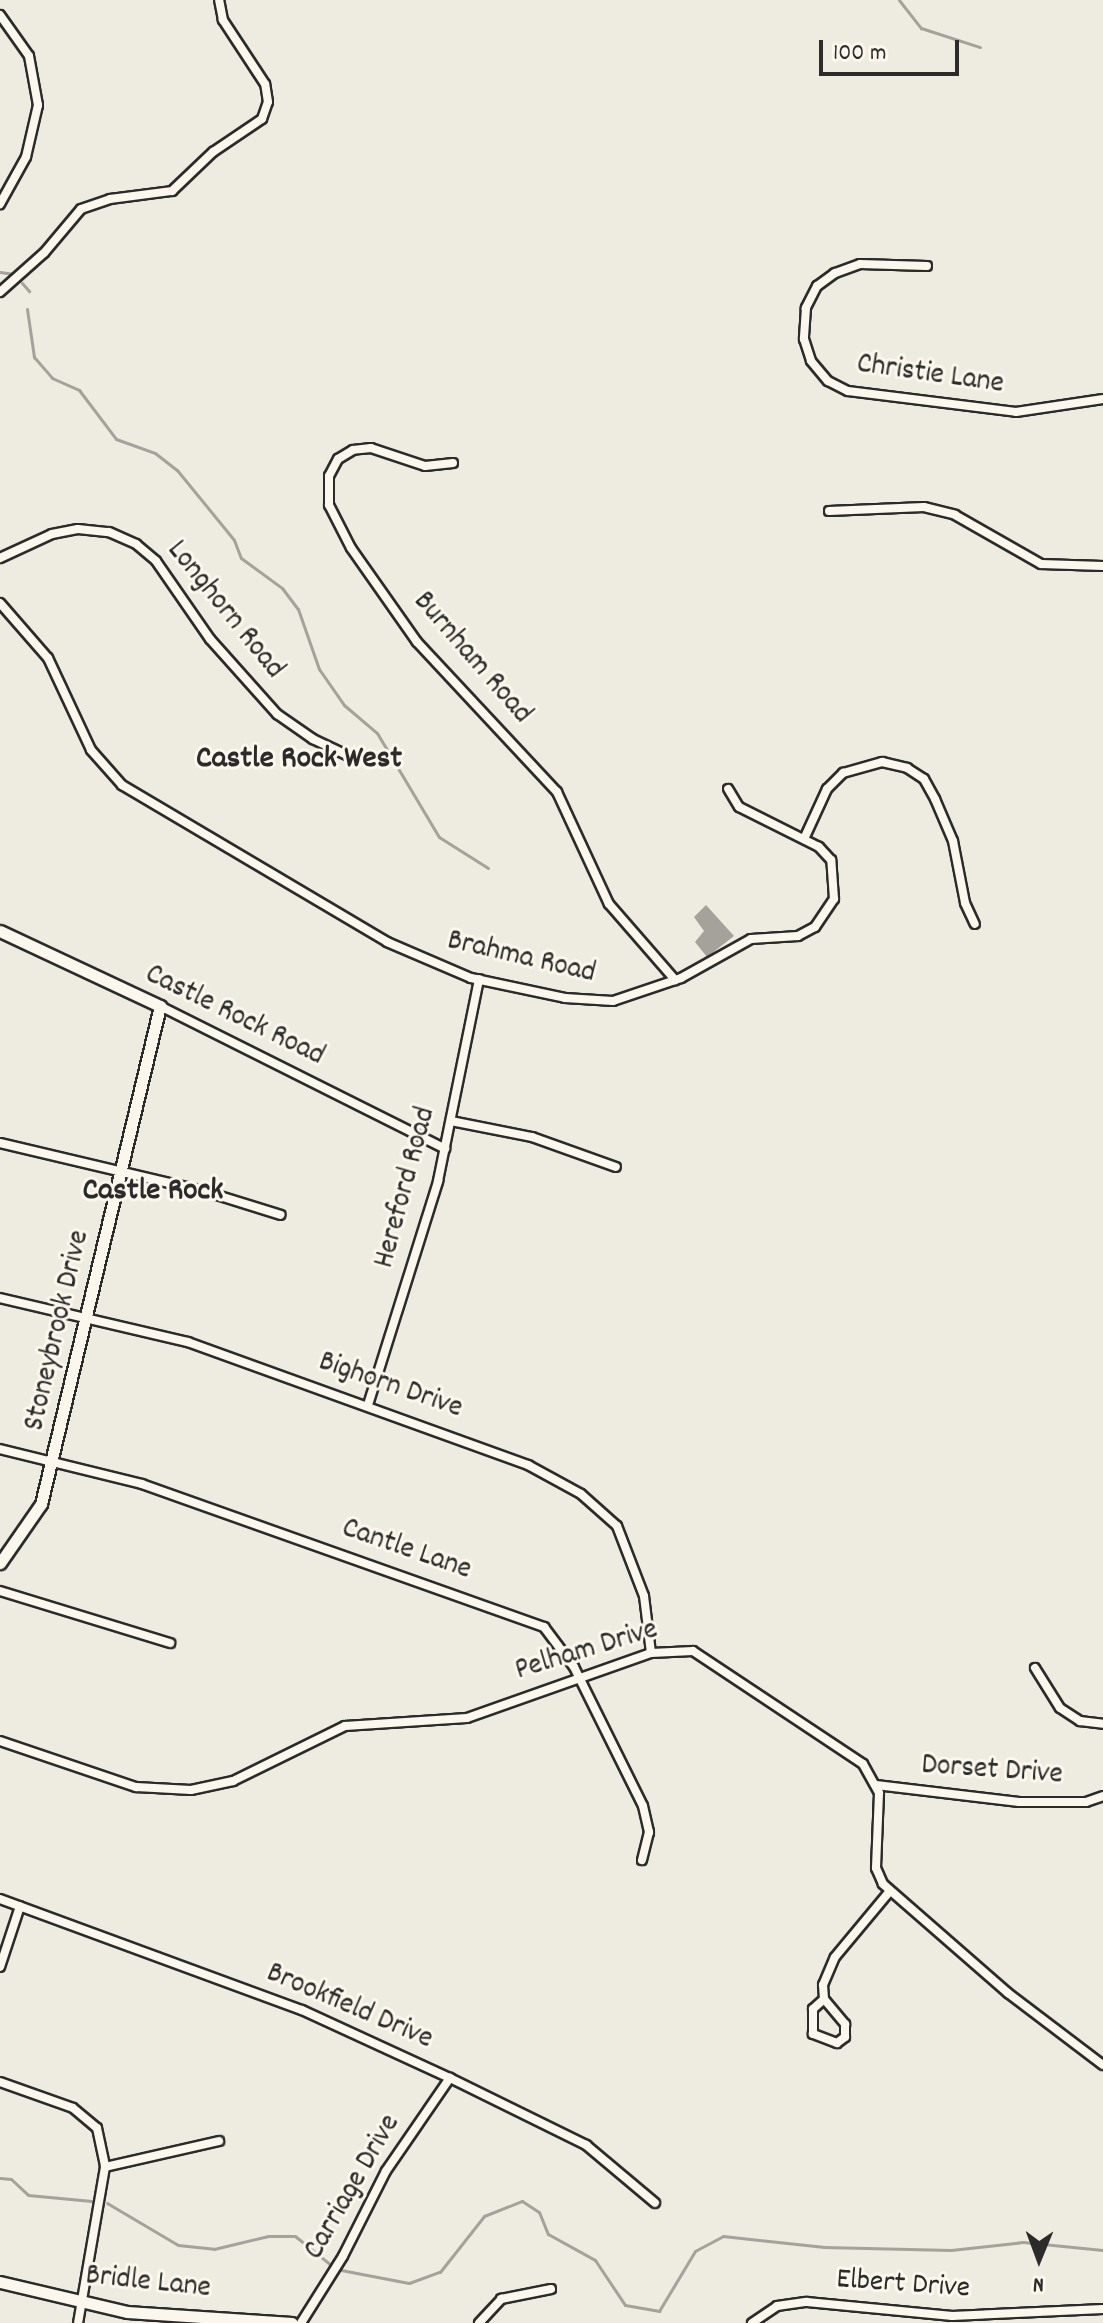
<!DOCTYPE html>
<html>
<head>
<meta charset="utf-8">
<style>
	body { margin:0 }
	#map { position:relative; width:1103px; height:2323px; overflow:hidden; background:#eeebe0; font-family:Dekko,sans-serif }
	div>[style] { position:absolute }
	.water>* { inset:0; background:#a4a29a }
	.stream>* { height:3px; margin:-1.5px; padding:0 1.5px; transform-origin:1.5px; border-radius:1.5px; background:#a4a29a }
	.roads { filter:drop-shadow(2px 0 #2b2b2b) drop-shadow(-2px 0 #2b2b2b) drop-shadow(0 2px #2b2b2b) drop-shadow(0 -2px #2b2b2b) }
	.street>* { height:8px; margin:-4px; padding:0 4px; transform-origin:4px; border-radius:4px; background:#fbf7ec }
	.secondary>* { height:11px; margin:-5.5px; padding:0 5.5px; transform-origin:5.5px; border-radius:5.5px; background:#fbf7ec }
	span { translate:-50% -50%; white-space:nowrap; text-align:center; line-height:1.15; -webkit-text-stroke:6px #fbf7ec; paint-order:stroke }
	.street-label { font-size:30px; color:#2b2b2b }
	.neighbourhood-label { font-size:32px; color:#2b2b2b; font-weight:700 }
	.north { position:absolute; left:999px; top:2219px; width:80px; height:80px; -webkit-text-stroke:6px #fbf7ec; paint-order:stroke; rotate:181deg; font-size:22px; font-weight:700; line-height:32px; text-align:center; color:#2b2b2b }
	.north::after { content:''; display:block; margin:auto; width:28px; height:36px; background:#2b2b2b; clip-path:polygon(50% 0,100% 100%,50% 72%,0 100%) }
	.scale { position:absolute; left:819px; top:40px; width:140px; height:36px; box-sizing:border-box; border:4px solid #2b2b2b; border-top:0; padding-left:10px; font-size:24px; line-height:28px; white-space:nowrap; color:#2b2b2b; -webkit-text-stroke:6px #fbf7ec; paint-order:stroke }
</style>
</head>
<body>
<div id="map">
	<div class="water">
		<i style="clip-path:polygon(706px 905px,734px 936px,707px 957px,695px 942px,704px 931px,694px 917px)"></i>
	</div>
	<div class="stream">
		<i style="left:899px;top:0;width:36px;rotate:52deg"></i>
		<i style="left:921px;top:28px;width:62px;rotate:17.9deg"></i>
		<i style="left:0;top:272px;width:14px;rotate:8deg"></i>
		<i style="left:22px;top:283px;width:11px;rotate:49deg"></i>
		<i style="left:27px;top:309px;width:49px;rotate:81.7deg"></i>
		<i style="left:34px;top:357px;width:28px;rotate:49deg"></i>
		<i style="left:52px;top:378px;width:30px;rotate:24deg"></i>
		<i style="left:79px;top:390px;width:61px;rotate:52.9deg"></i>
		<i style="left:116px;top:439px;width:41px;rotate:19.7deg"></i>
		<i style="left:155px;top:453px;width:28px;rotate:38deg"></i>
		<i style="left:177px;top:470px;width:90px;rotate:50.8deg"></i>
		<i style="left:234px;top:540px;width:19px;rotate:69deg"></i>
		<i style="left:241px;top:558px;width:51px;rotate:36.2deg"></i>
		<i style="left:282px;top:588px;width:26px;rotate:53deg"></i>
		<i style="left:298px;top:609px;width:64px;rotate:70.7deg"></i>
		<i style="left:319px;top:669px;width:44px;rotate:55.2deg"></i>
		<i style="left:344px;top:705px;width:43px;rotate:40.3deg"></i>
		<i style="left:377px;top:733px;width:121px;rotate:59.2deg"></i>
		<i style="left:439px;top:837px;width:58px;rotate:32.3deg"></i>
		<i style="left:0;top:2178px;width:11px;rotate:5deg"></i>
		<i style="left:11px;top:2179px;width:23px;rotate:43deg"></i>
		<i style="left:28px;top:2195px;width:64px;rotate:5.4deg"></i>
		<i style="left:107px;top:2203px;width:82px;rotate:30.6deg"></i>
		<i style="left:178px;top:2245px;width:36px;rotate:6deg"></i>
		<i style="left:214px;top:2249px;width:56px;rotate:-13.5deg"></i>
		<i style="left:268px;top:2236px;width:27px"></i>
		<i style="left:295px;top:2236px;width:48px;rotate:39deg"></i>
		<i style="left:341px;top:2270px;width:69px;rotate:10.8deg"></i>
		<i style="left:409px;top:2283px;width:33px;rotate:-20deg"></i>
		<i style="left:440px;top:2272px;width:71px;rotate:-51.8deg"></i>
		<i style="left:484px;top:2216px;width:41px;rotate:-21.5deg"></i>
		<i style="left:522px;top:2201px;width:20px;rotate:33deg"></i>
		<i style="left:539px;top:2212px;width:24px;rotate:68deg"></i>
		<i style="left:548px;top:2234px;width:54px;rotate:29deg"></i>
		<i style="left:595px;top:2260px;width:54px;rotate:56.3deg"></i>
		<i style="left:625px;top:2305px;width:35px;rotate:10deg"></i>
		<i style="left:659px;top:2311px;width:70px;rotate:-59deg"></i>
		<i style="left:695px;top:2251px;width:32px;rotate:-28deg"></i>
		<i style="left:723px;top:2236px;width:102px;rotate:6.2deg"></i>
		<i style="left:824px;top:2247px;width:127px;rotate:1.4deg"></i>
		<i style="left:951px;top:2250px;width:72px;rotate:-6.3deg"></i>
		<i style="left:1023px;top:2242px;width:80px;rotate:5.7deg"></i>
	</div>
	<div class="roads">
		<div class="street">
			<i style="left:0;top:15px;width:50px;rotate:54.7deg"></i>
			<i style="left:29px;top:56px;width:50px;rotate:79.6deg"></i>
			<i style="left:38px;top:105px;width:53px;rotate:103deg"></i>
			<i style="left:26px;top:157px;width:54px;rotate:119deg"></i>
			<i style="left:927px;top:266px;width:67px;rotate:-178.3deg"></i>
			<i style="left:860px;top:264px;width:27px;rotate:160deg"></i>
			<i style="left:835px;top:273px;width:22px;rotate:144deg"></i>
			<i style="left:817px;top:286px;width:25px;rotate:117deg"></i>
			<i style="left:806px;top:308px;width:31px;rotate:94deg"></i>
			<i style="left:804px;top:339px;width:23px;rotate:72deg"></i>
			<i style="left:811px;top:361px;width:26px;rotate:50deg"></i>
			<i style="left:828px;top:381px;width:22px;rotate:27deg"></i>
			<i style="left:848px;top:391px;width:169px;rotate:7.1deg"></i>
			<i style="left:1016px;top:412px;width:88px;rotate:-8.5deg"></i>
			<i style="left:0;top:292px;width:59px;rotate:-41.6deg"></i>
			<i style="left:44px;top:253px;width:57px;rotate:-49.9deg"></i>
			<i style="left:81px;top:209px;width:31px;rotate:-19deg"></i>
			<i style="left:110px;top:199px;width:63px;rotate:-7.4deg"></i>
			<i style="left:172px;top:191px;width:57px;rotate:-43.6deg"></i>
			<i style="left:213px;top:152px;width:59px;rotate:-34deg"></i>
			<i style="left:262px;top:119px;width:18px;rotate:-71deg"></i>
			<i style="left:268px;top:102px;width:18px;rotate:-99deg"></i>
			<i style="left:265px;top:84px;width:77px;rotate:-123.3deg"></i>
			<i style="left:223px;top:20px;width:20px;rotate:-101deg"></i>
			<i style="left:453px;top:463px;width:28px;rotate:174deg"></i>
			<i style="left:425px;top:466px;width:57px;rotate:-161.6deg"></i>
			<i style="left:371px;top:448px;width:18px;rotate:174deg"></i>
			<i style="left:353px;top:450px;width:17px;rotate:149deg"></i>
			<i style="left:338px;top:459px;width:19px;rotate:118deg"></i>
			<i style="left:329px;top:476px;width:29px;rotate:90deg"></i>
			<i style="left:329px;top:505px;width:48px;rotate:62.9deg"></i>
			<i style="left:351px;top:548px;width:115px;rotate:54.9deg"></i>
			<i style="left:417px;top:642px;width:205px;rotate:47deg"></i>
			<i style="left:557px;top:792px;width:123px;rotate:65.1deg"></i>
			<i style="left:609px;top:904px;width:101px;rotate:49deg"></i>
			<i style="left:829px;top:511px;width:95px;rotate:-2.4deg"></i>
			<i style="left:924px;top:507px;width:32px;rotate:14deg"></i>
			<i style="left:955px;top:515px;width:99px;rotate:29.7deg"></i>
			<i style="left:1041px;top:564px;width:62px;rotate:1.8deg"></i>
			<i style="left:0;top:558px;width:57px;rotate:-24.8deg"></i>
			<i style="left:52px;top:534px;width:26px;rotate:-11deg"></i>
			<i style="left:78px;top:529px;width:31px;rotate:6deg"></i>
			<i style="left:109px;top:532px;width:30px;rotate:24deg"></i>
			<i style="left:136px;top:544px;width:26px;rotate:40deg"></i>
			<i style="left:156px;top:561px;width:95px;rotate:55.3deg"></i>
			<i style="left:210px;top:639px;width:101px;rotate:48.2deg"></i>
			<i style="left:277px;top:714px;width:44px;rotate:34.8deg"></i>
			<i style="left:313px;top:739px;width:47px;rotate:25.5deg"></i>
			<i style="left:0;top:603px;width:73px;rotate:48.9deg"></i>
			<i style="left:48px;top:658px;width:102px;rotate:64.9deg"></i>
			<i style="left:91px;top:750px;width:47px;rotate:48.5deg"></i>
			<i style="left:122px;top:785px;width:308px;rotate:30.6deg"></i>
			<i style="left:387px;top:942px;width:91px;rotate:23.2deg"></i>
			<i style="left:471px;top:978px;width:96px;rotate:12deg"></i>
			<i style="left:565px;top:998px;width:48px;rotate:3.6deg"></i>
			<i style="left:613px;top:1001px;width:72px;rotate:-18.7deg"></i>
			<i style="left:681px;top:978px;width:80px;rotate:-29.1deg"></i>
			<i style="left:751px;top:939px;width:47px;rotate:-3.7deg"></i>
			<i style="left:798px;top:936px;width:19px;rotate:-28deg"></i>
			<i style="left:815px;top:927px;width:34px;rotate:-56deg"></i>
			<i style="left:834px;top:899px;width:39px;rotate:-94deg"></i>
			<i style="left:831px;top:860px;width:18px;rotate:-133deg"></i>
			<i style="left:819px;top:847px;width:89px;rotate:-153.4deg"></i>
			<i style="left:739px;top:807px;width:21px;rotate:-121deg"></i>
			<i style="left:804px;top:839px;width:55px;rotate:-65.3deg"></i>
			<i style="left:827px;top:789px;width:23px;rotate:-45deg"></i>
			<i style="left:843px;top:773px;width:41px;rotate:-15.8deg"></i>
			<i style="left:882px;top:762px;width:26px;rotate:13deg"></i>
			<i style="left:907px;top:768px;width:20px;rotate:33deg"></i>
			<i style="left:924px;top:779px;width:23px;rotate:61deg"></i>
			<i style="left:935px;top:799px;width:46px;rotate:66.8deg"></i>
			<i style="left:953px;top:841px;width:63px;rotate:79deg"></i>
			<i style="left:965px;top:903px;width:23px;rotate:65deg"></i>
			<i style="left:160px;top:1006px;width:319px;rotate:26.6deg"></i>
			<i style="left:451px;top:1121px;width:83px;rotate:11.2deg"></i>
			<i style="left:532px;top:1137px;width:89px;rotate:19.7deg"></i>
			<i style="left:0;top:1143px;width:213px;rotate:13.3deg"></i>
			<i style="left:207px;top:1192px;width:77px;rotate:17.3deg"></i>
			<i style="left:0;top:1298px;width:193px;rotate:13.2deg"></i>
			<i style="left:188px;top:1342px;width:362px;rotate:19.9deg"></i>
			<i style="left:528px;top:1465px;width:60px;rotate:28.7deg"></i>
			<i style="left:581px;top:1494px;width:48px;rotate:41.6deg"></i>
			<i style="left:617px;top:1526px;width:75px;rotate:68.9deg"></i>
			<i style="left:644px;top:1596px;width:57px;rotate:83deg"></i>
			<i style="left:368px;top:1405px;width:235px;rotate:-72.6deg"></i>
			<i style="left:438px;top:1181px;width:206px;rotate:-78.5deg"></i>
			<i style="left:0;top:1449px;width:146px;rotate:13.8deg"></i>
			<i style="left:142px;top:1484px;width:427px;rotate:19.6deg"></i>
			<i style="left:544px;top:1627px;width:50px;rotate:53.1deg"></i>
			<i style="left:574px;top:1667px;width:155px;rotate:63.6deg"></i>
			<i style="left:643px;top:1806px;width:27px;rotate:77deg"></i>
			<i style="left:649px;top:1832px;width:29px;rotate:104deg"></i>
			<i style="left:0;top:1591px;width:178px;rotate:17deg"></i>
			<i style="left:1035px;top:1668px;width:47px;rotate:58deg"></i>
			<i style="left:1060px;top:1708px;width:24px;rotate:33deg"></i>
			<i style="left:1080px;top:1721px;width:23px;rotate:7deg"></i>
			<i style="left:0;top:1741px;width:144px;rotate:18.7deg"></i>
			<i style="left:136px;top:1787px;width:55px;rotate:3.1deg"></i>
			<i style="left:191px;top:1790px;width:43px;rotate:-12.1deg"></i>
			<i style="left:233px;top:1781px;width:125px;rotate:-26.2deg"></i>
			<i style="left:345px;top:1726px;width:122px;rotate:-3.8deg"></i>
			<i style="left:467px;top:1718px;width:195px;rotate:-19.5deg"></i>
			<i style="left:651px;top:1653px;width:42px;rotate:-2.7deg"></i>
			<i style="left:693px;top:1651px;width:204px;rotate:33.6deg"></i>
			<i style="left:863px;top:1764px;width:33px;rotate:61deg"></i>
			<i style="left:879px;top:1793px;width:75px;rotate:92.3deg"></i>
			<i style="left:876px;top:1868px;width:17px;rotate:66deg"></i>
			<i style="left:883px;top:1884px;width:166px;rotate:41.1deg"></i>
			<i style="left:1008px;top:1993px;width:119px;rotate:37.2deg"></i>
			<i style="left:876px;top:1785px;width:144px;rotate:6.8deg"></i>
			<i style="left:1019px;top:1802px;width:67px"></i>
			<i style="left:1086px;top:1802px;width:18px;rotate:-19deg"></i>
			<i style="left:0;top:1899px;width:322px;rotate:20.2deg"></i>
			<i style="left:302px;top:2010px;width:163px;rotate:24.7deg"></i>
			<i style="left:450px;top:2078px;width:152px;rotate:26.2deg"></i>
			<i style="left:586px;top:2145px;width:90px;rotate:40deg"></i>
			<i style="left:0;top:1967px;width:64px;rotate:-71.8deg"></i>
			<i style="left:824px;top:1999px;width:33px;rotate:50deg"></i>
			<i style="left:845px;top:2024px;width:13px;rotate:90deg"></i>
			<i style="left:845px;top:2037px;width:10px;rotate:143deg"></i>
			<i style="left:837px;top:2043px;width:26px;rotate:-159deg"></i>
			<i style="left:813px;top:2034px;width:25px;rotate:-90deg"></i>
			<i style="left:813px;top:2009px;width:15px;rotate:-42deg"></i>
			<i style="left:824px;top:1999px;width:14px;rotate:-94deg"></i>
			<i style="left:823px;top:1985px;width:30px;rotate:-67deg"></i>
			<i style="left:835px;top:1957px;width:86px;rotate:-50.2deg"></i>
			<i style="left:0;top:2082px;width:77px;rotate:19.6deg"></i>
			<i style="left:73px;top:2108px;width:31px;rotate:40deg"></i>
			<i style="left:97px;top:2128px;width:40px;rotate:78deg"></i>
			<i style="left:105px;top:2167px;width:158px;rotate:99.8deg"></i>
			<i style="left:105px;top:2167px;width:117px;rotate:-12.8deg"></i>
			<i style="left:301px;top:2323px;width:79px;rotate:-57.9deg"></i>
			<i style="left:343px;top:2256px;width:95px;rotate:-63.2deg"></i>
			<i style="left:386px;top:2171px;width:113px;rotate:-55.5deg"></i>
			<i style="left:479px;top:2323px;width:33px;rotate:-47deg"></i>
			<i style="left:501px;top:2299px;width:51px;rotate:-11.3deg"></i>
			<i style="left:752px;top:2323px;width:30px;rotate:-34deg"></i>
			<i style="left:777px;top:2306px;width:30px;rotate:-8deg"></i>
			<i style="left:807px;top:2302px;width:146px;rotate:5.5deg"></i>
			<i style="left:952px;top:2316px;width:151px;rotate:-2.7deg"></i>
		</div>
		<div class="secondary">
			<i style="left:0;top:931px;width:177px;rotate:25.1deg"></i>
			<i style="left:160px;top:1006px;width:512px;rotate:103.44deg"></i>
			<i style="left:41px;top:1504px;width:72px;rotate:124.8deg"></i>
			<i style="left:0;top:2282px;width:130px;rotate:13.3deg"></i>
			<i style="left:127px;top:2312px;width:165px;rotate:3.8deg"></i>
		</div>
	</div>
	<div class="street-label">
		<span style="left:930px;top:376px;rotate:8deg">Christie Lane</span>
		<span style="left:224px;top:611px;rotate:51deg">Longhorn Road</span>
		<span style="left:471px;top:659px;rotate:49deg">Burnham Road</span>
		<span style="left:521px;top:959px;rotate:13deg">Brahma Road</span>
		<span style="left:234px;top:1017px;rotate:26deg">Castle Rock Road</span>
		<span style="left:407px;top:1188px;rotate:-75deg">Hereford Road</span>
		<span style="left:59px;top:1331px;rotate:-77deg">Stoneybrook Drive</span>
		<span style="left:390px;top:1387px;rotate:19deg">Bighorn Drive</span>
		<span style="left:406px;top:1551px;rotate:19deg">Cantle Lane</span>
		<span style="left:587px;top:1652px;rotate:-17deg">Pelham Drive</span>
		<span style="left:992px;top:1772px;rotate:4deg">Dorset Drive</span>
		<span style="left:349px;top:2008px;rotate:23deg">Brookfield Drive</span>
		<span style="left:354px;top:2188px;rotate:-60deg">Carriage Drive</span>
		<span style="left:148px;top:2284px;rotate:6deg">Bridle Lane</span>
		<span style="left:903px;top:2286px;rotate:4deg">Elbert Drive</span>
	</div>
	<div class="neighbourhood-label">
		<span style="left:299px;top:760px">Castle Rock West</span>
		<span style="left:153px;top:1192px">Castle Rock</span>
	</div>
	<div class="north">N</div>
	<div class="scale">100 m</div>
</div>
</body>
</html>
